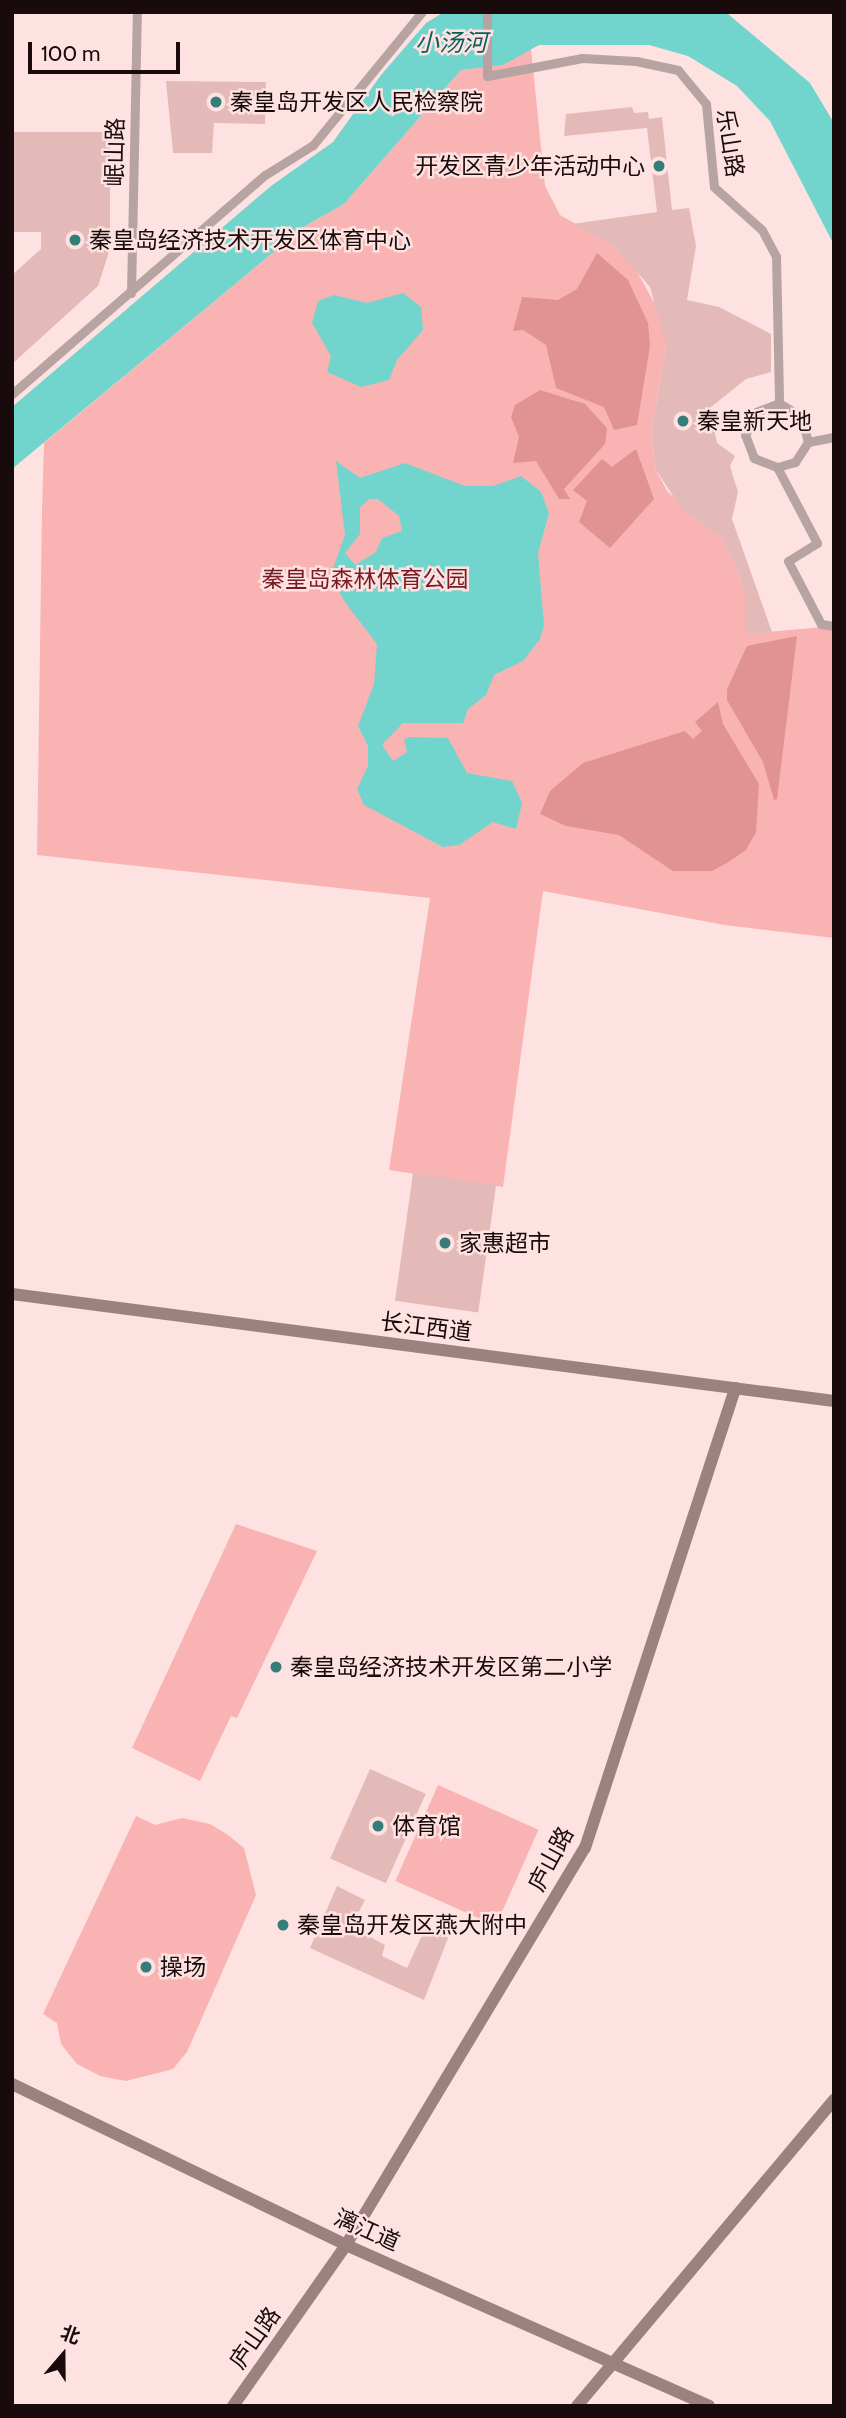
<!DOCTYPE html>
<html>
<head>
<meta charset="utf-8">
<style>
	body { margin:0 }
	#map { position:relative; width:846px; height:2418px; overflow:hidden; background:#fde2e1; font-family:Cabin,"Noto Sans SC",sans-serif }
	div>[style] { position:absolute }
	.green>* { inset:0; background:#f8b3b2; transform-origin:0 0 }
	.forest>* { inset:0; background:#e09391 }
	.water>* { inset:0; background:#72d5cd }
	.building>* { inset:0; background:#e4bab8; transform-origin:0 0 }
	.street>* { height:9px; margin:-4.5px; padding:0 4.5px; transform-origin:4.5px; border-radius:4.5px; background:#b6a3a2 }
	.secondary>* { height:12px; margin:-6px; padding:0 6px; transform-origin:6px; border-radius:6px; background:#9c8180 }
	.dots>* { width:19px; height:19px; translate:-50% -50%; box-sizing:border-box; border:4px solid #fde2e1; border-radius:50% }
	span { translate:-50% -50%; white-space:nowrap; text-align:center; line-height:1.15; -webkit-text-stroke:5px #fde2e1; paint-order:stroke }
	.poi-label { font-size:23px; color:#190b0b }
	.left { translate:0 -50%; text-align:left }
	.right { translate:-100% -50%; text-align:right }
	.street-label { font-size:23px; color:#190b0b }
	.park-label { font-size:23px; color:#771c24 }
	.water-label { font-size:24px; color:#08605b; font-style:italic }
	.frame { position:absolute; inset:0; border:14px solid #190b0b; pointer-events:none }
	.north { position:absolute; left:28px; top:2320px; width:70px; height:70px; -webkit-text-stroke:5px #fde2e1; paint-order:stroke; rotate:20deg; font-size:19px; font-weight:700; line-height:28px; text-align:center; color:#190b0b }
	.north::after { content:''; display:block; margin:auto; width:24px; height:32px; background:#190b0b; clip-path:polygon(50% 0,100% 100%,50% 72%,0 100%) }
	.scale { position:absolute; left:28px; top:42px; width:152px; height:32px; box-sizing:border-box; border:4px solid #190b0b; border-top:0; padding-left:9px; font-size:21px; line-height:24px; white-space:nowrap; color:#190b0b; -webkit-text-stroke:5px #fde2e1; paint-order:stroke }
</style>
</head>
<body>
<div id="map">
	<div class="green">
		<i style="clip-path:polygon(531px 49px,545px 186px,560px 215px,614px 246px,634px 266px,661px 315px,666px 346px,651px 433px,656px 470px,667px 491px,720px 537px,734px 561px,745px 592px,746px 634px,834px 626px,834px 938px,725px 925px,543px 891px,503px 1187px,389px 1170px,430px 898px,37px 855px,42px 511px,44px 443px,305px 226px,344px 204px,461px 70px,503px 64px)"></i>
		<i style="clip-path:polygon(236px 1524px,317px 1551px,237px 1718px,231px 1716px,200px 1781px,132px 1748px)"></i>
		<i style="left:438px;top:1785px;width:110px;height:105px;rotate:24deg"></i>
		<i style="clip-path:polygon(136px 1816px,155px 1825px,182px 1818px,210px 1824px,228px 1835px,244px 1848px,256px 1895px,187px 2052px,173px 2069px,126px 2081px,100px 2076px,77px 2064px,61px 2044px,57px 2023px,43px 2014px)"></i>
	</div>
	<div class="forest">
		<i style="clip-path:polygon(597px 253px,628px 280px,648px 323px,650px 346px,637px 425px,614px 430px,604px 407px,556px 388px,546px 345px,523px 330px,513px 331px,522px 297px,558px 300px,577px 289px)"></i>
		<i style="clip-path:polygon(540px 390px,585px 404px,607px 428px,605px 444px,564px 489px,570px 499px,559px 499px,536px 461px,513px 463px,519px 437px,511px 417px,515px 405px)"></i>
		<i style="clip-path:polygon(636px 449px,654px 499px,610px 548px,579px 522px,587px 501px,573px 490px,602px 459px,612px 467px)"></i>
		<i style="clip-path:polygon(797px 636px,777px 799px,774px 800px,763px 762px,727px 700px,727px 689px,747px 646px)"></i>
		<i style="clip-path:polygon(718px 702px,723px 724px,759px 784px,756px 832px,746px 850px,727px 863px,712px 871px,673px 871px,619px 835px,566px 826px,540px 814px,550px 791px,583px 763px,685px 731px,693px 739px,702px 731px,695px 722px)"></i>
	</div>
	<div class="water">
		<i style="clip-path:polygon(444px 12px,728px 14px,810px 83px,834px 123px,834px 245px,770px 121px,737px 86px,688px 56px,649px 45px,539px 45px,503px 65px,461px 70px,344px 204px,305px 226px,12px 469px,12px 407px,271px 186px,333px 142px,381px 75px,426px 23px)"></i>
		<i style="clip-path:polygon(403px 293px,421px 307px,423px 330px,397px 360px,389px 380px,361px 387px,327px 372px,331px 356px,312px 323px,318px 301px,334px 295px,367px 303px)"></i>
		<i style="clip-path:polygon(evenodd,336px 461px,360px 478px,405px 463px,465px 486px,493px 486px,521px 476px,541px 492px,549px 513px,538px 553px,544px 625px,540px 639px,523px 661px,494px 675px,486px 695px,468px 709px,463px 723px,403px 723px,382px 745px,393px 761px,407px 752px,404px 739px,409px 737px,448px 738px,467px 773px,512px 781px,522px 803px,516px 829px,493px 822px,459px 845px,443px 847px,364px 805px,357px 789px,368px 766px,368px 746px,358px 726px,374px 684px,377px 644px,344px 601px,331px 574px,345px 535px,336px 461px,369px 499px,378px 499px,399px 516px,402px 531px,382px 538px,376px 552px,355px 565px,345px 553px,360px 534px,360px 507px,369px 499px)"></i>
	</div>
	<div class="building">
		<i style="clip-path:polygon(166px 81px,266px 82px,265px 124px,214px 123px,212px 153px,173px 153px)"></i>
		<i style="clip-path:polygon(632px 107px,634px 113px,648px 112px,649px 119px,662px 117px,672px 210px,689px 208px,696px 246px,687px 300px,719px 307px,771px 334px,771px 372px,746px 379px,710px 408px,717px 443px,735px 456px,730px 466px,738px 492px,732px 519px,772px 632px,745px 634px,745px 592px,734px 561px,720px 537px,681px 508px,656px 470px,651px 433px,666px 346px,650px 287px,614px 246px,572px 224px,657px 212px,647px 128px,564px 136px,566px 114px)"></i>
		<i style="clip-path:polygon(12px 132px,110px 132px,110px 249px,98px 286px,12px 364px,12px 275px,41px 249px,41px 232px,12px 232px)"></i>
		<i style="left:413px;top:1173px;width:84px;height:129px;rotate:8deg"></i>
		<i style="left:370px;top:1769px;width:61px;height:98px;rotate:24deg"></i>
		<i style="clip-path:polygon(337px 1886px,365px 1900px,351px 1927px,385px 1945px,382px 1956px,407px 1968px,425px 1929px,450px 1933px,424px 2000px,310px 1948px)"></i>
	</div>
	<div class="street">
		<i style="left:487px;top:12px;width:64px;rotate:90deg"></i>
		<i style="left:487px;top:76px;width:97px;rotate:-10.7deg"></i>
		<i style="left:582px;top:58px;width:54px;rotate:3.2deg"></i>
		<i style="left:636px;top:61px;width:43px;rotate:12.1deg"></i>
		<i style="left:678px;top:70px;width:44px;rotate:50.5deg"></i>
		<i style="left:706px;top:104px;width:83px;rotate:84.5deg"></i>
		<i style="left:714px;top:187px;width:64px;rotate:41.9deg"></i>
		<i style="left:762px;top:230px;width:30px;rotate:62deg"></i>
		<i style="left:776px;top:256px;width:147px;rotate:88.8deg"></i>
		<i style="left:779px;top:403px;width:26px;rotate:31deg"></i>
		<i style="left:801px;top:416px;width:27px;rotate:75deg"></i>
		<i style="left:808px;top:442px;width:24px;rotate:123deg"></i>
		<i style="left:795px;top:462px;width:19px;rotate:164deg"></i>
		<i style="left:777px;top:467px;width:86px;rotate:62.2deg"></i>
		<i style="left:817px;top:543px;width:34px;rotate:148deg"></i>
		<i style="left:788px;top:561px;width:71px;rotate:62.4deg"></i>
		<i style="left:821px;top:624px;width:13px;rotate:9deg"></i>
		<i style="left:131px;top:293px;width:281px;rotate:-88.8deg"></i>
		<i style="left:12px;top:394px;width:335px;rotate:-40.9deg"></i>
		<i style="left:265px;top:175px;width:57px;rotate:-32deg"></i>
		<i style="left:313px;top:145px;width:172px;rotate:-50.7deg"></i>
		<i style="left:808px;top:442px;width:26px;rotate:-11deg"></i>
		<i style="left:777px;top:467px;width:25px;rotate:-159deg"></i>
		<i style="left:754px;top:458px;width:25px;rotate:-111deg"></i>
		<i style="left:745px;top:435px;width:25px;rotate:-64deg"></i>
		<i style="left:756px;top:412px;width:25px;rotate:-21deg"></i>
	</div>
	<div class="secondary">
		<i style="left:12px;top:1294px;width:829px;rotate:7.42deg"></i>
		<i style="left:12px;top:2084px;width:371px;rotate:25.7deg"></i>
		<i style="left:346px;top:2245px;width:397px;rotate:23.9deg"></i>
		<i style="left:233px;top:2406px;width:197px;rotate:-54.9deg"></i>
		<i style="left:346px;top:2245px;width:463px;rotate:-59deg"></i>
		<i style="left:585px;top:1848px;width:484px;rotate:-71.9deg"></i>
		<i style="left:577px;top:2406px;width:400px;rotate:-50deg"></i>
	</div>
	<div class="dots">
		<i style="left:216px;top:102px;background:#357d78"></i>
		<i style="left:659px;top:166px;background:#357d78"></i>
		<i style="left:75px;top:240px;background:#357d78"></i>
		<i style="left:683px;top:421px;background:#357d78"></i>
		<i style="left:445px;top:1243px;background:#357d78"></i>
		<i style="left:276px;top:1667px;background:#357d78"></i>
		<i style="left:378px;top:1826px;background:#357d78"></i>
		<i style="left:283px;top:1925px;background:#357d78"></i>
		<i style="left:146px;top:1967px;background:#357d78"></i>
	</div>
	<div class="poi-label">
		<span class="left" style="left:230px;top:102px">秦皇岛开发区人民检察院</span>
		<span class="right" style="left:645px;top:166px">开发区青少年活动中心</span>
		<span class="left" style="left:89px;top:240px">秦皇岛经济技术开发区体育中心</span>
		<span class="left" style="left:697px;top:421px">秦皇新天地</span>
		<span class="left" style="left:459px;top:1243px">家惠超市</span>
		<span class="left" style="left:290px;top:1667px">秦皇岛经济技术开发区第二小学</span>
		<span class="left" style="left:392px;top:1826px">体育馆</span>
		<span class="left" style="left:297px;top:1925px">秦皇岛开发区燕大附中</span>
		<span class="left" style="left:160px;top:1967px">操场</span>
	</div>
	<div class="street-label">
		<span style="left:730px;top:143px;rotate:81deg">乐山路</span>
		<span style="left:115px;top:152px;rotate:-89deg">岷山路</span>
		<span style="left:426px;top:1327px;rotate:7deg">长江西道</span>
		<span style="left:551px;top:1859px;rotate:-62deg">庐山路</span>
		<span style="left:367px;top:2230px;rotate:24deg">漓江道</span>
		<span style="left:255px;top:2338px;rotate:-55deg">庐山路</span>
	</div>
	<div class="park-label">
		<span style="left:365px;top:579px">秦皇岛森林体育公园</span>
	</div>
	<div class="water-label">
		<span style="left:451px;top:43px">小汤河</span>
	</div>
	<div class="frame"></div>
	<div class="north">北</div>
	<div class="scale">100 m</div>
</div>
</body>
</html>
